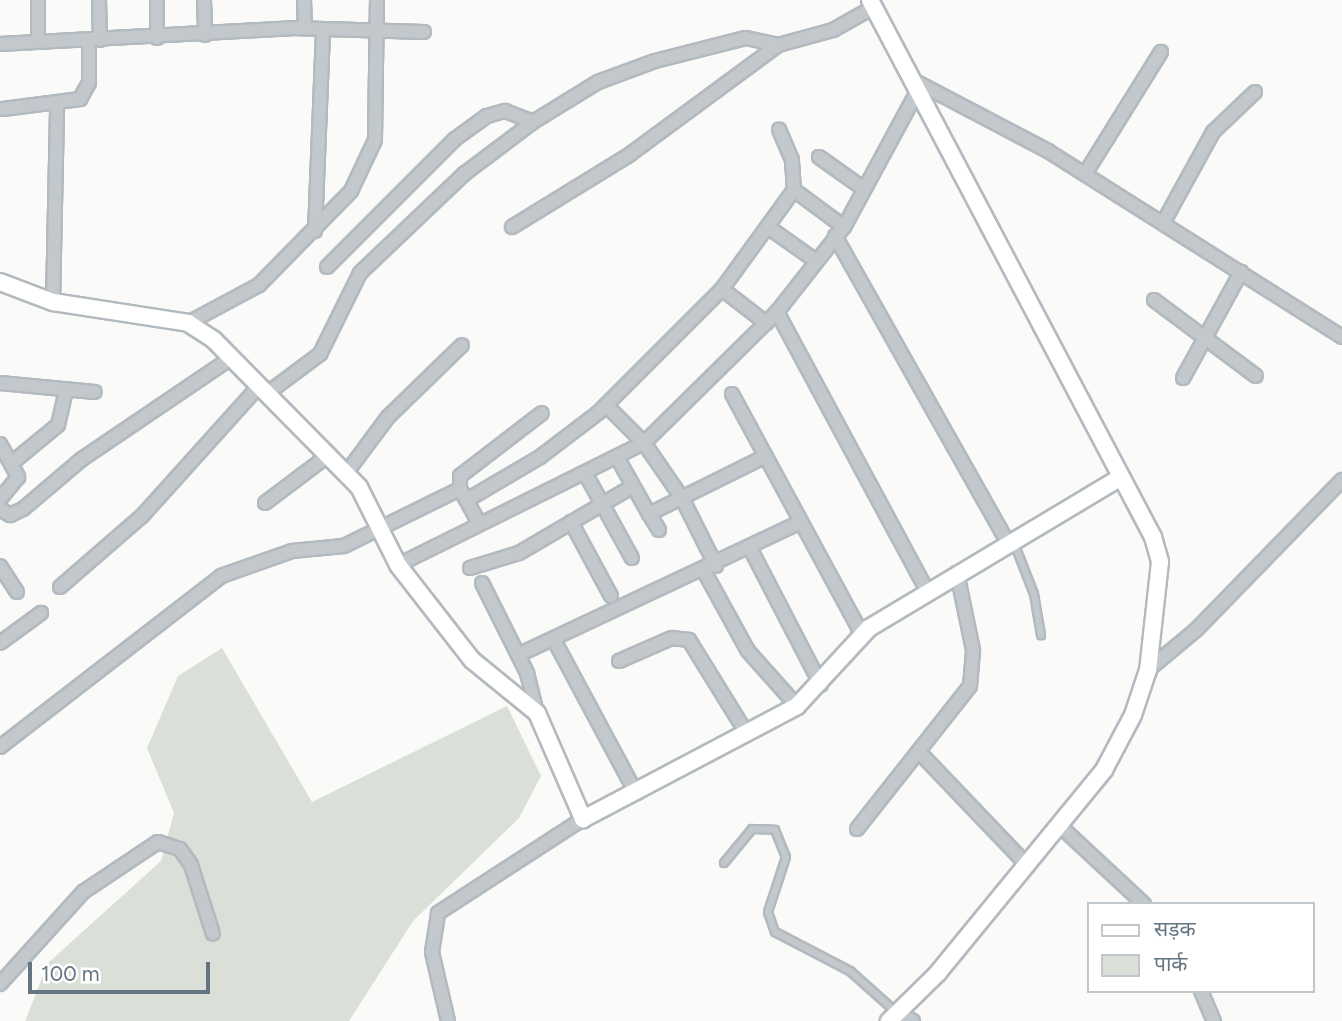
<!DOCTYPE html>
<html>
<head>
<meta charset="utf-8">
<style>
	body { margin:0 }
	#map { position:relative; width:1342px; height:1021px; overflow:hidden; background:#fafaf8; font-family:Figtree,"Noto Sans Devanagari",sans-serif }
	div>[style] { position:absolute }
	.green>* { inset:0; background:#dadfd7 }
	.roads { filter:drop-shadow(2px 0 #b3babf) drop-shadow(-2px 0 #b3babf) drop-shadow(0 2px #b3babf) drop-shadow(0 -2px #b3babf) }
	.lane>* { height:6px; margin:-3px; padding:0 3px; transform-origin:3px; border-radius:3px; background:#c3c8cc }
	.street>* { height:12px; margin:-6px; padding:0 6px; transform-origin:6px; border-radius:6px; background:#c3c8cc }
	.secondary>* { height:16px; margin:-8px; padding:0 8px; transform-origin:8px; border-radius:8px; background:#fff }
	span { translate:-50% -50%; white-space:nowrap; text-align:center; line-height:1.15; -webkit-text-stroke:7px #fff; paint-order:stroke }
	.legend { position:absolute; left:1087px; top:902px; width:228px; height:91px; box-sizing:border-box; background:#fff; border:2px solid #c1c8cd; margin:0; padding:9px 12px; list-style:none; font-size:21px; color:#657683 }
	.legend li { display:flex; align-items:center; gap:14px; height:35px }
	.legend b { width:35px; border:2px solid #c1c8cd }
	.scale { position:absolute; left:28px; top:962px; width:182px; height:32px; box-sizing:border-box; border:4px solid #657683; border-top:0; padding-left:9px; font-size:21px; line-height:24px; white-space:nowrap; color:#657683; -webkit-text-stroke:5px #fff; paint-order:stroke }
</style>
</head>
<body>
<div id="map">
	<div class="green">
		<i style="clip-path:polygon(222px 648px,312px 802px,507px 706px,541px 776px,519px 818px,413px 921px,349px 1021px,25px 1021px,48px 963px,161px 861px,174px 813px,147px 748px,178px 676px)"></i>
	</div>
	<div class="roads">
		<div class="lane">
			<i style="left:1014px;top:543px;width:55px;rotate:68.6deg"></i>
			<i style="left:1034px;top:594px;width:42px;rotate:80.3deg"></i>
			<i style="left:724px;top:863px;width:44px;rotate:-50.5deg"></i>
			<i style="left:752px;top:829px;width:23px;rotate:2deg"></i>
			<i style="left:775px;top:830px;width:29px;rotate:68deg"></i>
			<i style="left:786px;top:857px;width:58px;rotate:108.1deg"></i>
			<i style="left:768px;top:912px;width:21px;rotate:71deg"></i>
			<i style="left:775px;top:932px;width:85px;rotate:27.5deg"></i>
			<i style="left:850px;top:971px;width:62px;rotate:41.7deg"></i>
		</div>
		<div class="street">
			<i style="left:99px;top:0;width:40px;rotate:88.6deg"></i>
			<i style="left:157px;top:0;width:38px;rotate:90deg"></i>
			<i style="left:204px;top:0;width:35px;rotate:88deg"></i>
			<i style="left:304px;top:0;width:28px;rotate:88deg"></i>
			<i style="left:38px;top:42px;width:42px;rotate:-90deg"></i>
			<i style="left:0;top:44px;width:292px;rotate:-3.1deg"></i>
			<i style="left:292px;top:28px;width:132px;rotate:1.7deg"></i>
			<i style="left:911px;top:79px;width:155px;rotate:27.7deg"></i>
			<i style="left:1048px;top:151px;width:348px;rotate:32.3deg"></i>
			<i style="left:3px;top:109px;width:78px;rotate:-7.4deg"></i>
			<i style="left:80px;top:99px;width:18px;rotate:-61deg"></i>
			<i style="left:89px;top:83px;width:43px;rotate:-90deg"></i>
			<i style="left:819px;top:157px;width:55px;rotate:35.4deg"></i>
			<i style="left:1085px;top:174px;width:144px;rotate:-58.1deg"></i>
			<i style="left:794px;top:190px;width:62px;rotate:36.5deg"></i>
			<i style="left:1163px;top:223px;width:104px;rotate:-61.2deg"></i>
			<i style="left:1213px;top:132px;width:58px;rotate:-43.6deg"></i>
			<i style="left:512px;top:227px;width:137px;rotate:-31.6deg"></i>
			<i style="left:629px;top:155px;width:185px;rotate:-36.4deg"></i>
			<i style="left:778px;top:45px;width:57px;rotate:-15.3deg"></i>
			<i style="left:833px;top:30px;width:47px;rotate:-29.3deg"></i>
			<i style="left:768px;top:227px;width:59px;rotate:35.3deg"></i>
			<i style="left:315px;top:231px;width:202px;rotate:-87.7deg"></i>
			<i style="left:835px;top:236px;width:352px;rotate:60.6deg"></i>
			<i style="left:327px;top:267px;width:181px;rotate:-45deg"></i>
			<i style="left:455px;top:139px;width:39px;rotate:-36deg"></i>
			<i style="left:487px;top:116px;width:19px;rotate:-16deg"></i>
			<i style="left:505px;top:111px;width:30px;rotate:21deg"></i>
			<i style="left:722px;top:289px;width:56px;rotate:37.7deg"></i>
			<i style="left:1154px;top:300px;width:127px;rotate:36.7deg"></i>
			<i style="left:53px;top:302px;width:197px;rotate:-88.8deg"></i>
			<i style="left:777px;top:312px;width:108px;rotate:-51.8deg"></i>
			<i style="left:844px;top:227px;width:151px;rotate:-61.6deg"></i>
			<i style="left:188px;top:323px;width:81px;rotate:-28.2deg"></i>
			<i style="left:259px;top:285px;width:132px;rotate:-45.6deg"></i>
			<i style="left:351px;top:191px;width:56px;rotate:-64.8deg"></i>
			<i style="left:375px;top:140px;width:140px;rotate:-89.2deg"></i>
			<i style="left:1183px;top:378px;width:121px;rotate:-61.3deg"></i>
			<i style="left:0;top:383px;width:95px;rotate:5.4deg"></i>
			<i style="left:269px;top:392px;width:64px;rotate:-36.7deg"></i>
			<i style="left:320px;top:354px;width:90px;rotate:-63.7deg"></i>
			<i style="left:360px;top:273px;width:144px;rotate:-43.6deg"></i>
			<i style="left:464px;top:174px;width:86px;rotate:-37deg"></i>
			<i style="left:533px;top:122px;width:76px;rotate:-31.6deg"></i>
			<i style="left:598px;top:82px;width:61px;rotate:-20.2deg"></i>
			<i style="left:655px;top:61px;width:94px;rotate:-14.2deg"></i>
			<i style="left:746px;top:38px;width:33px;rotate:12deg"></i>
			<i style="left:732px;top:394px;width:273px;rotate:61.6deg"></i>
			<i style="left:606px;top:405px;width:54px;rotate:45deg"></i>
			<i style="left:644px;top:443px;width:67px;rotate:55.4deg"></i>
			<i style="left:682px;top:498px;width:76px;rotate:63.4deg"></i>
			<i style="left:0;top:444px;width:38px;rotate:61deg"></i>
			<i style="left:18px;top:477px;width:28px;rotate:129deg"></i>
			<i style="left:618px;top:459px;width:63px;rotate:60.6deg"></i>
			<i style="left:13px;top:462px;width:58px;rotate:-39.4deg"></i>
			<i style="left:58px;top:425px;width:36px;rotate:-77deg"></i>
			<i style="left:347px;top:472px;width:69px;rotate:-53.3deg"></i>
			<i style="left:388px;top:417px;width:103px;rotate:-44.2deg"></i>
			<i style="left:585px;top:473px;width:97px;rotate:61.1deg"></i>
			<i style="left:467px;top:500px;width:85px;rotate:-30.5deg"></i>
			<i style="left:540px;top:457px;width:74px;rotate:-37.3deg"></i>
			<i style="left:599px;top:412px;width:174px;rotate:-45deg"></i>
			<i style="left:722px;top:289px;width:122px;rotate:-54deg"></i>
			<i style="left:794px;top:190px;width:30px;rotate:-94deg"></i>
			<i style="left:792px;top:160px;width:33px;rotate:-113deg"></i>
			<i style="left:265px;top:503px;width:81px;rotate:-37deg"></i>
			<i style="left:0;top:509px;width:12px;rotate:31deg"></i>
			<i style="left:10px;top:515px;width:14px;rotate:-25deg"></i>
			<i style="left:23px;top:509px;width:77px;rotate:-40.3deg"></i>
			<i style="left:82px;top:459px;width:180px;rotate:-34.1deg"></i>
			<i style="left:571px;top:522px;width:84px;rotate:61.6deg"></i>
			<i style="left:479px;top:523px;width:39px;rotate:-119deg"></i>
			<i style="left:460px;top:489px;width:13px;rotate:-90deg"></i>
			<i style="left:460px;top:476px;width:103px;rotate:-37.5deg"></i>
			<i style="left:659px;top:530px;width:19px;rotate:-122deg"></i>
			<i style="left:649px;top:514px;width:128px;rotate:-26.4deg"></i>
			<i style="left:750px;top:548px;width:154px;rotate:62.6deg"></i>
			<i style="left:398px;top:565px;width:275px;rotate:-26.4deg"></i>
			<i style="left:644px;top:443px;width:187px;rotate:-44.6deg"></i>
			<i style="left:777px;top:312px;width:317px;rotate:61.7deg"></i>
			<i style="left:0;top:566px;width:31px;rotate:57deg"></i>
			<i style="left:470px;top:568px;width:51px;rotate:-17deg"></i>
			<i style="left:519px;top:553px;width:132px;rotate:-30.4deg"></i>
			<i style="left:704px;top:571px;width:91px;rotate:61.2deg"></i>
			<i style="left:748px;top:651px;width:74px;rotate:48.3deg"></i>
			<i style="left:482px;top:583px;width:101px;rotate:63.4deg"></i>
			<i style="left:527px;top:673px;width:41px;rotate:76deg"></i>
			<i style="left:60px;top:587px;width:108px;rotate:-40.9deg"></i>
			<i style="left:142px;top:516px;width:176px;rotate:-48deg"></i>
			<i style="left:554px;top:640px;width:174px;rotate:61.8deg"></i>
			<i style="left:0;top:643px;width:51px;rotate:-36.2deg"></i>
			<i style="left:518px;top:655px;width:310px;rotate:-25.2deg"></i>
			<i style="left:619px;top:661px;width:58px;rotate:-23.5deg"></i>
			<i style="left:672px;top:638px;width:17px;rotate:7deg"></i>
			<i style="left:689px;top:640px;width:110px;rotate:58.3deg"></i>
			<i style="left:1148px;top:670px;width:64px;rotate:-39.9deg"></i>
			<i style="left:1197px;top:629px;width:208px;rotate:-45.8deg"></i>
			<i style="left:0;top:747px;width:279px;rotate:-37.7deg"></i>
			<i style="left:221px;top:576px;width:75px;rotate:-19.4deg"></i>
			<i style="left:292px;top:551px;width:52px;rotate:-5.5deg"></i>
			<i style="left:344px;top:546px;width:129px;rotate:-26.2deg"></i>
			<i style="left:921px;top:754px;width:155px;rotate:46.3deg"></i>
			<i style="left:1060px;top:826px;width:115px;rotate:42.9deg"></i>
			<i style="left:857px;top:829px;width:182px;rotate:-51.7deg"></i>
			<i style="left:970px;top:686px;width:36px;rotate:-85deg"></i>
			<i style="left:973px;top:650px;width:79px;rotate:-101.7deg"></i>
			<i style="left:0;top:984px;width:124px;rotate:-47.9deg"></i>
			<i style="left:83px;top:892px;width:90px;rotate:-33.7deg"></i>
			<i style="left:158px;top:842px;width:23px;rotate:18deg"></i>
			<i style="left:180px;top:849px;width:19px;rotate:55deg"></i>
			<i style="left:191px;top:865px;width:72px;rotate:72.3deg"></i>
			<i style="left:1201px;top:991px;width:33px;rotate:67deg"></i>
			<i style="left:898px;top:1013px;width:17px;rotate:28deg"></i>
			<i style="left:448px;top:1021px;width:71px;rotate:-103.1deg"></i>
			<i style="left:432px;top:952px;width:39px;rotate:-81deg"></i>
			<i style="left:438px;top:913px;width:173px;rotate:-33deg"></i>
		</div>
		<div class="secondary">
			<i style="left:870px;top:0;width:607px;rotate:62.21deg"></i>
			<i style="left:1153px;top:537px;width:26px;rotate:74deg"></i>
			<i style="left:1160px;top:562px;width:109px;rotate:96.3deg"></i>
			<i style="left:1148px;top:670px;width:47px;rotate:108.4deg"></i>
			<i style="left:1133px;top:715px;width:62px;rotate:117.8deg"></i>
			<i style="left:1104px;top:770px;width:262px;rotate:129.3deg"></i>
			<i style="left:938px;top:973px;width:69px;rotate:135.6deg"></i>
			<i style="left:0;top:282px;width:57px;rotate:20.7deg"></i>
			<i style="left:53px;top:302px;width:137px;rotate:8.8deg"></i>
			<i style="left:188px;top:323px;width:31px;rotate:33deg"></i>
			<i style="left:214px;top:340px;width:206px;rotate:45.4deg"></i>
			<i style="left:359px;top:487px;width:87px;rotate:63.4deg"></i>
			<i style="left:398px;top:565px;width:120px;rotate:52.1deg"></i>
			<i style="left:472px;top:660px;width:84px;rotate:39.2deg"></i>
			<i style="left:537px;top:713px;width:116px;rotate:66.5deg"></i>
			<i style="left:583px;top:819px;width:242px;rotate:-27.8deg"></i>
			<i style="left:797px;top:706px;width:106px;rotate:-47.3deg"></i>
			<i style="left:869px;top:628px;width:292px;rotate:-30.9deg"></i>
		</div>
	</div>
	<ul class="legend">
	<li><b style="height:9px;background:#fff"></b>सड़क</li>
	<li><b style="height:19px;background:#dadfd7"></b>पार्क</li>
	</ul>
	<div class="scale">100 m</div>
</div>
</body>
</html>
